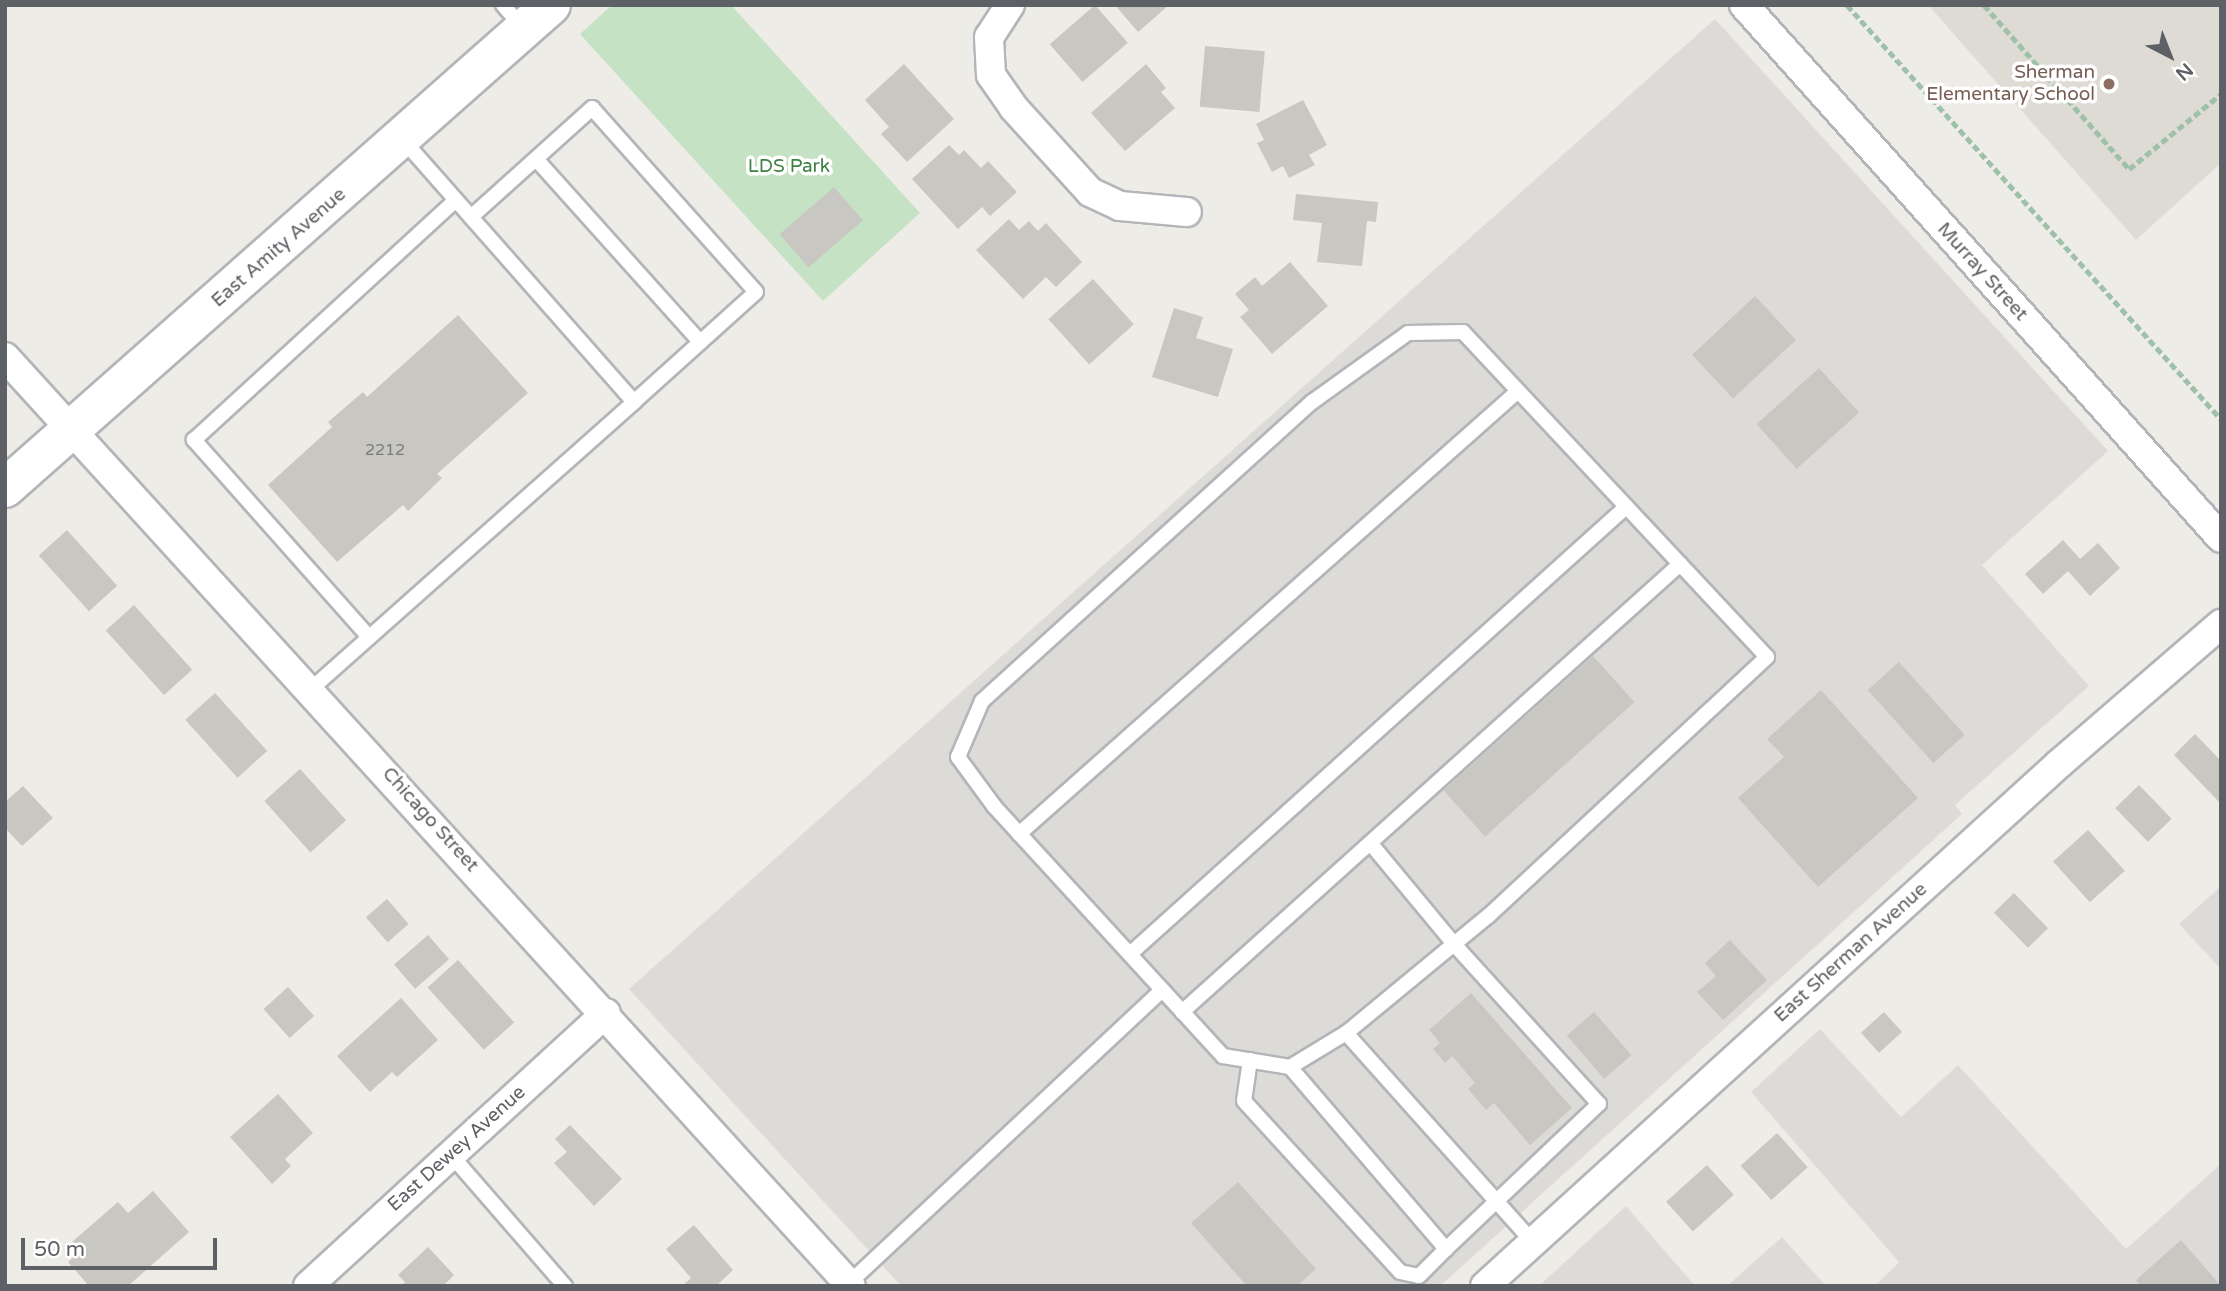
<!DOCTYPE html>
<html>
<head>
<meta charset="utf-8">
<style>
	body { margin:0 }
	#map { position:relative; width:2226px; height:1291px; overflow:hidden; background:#eeece6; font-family:"Varela Round",sans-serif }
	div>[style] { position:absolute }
	.industrial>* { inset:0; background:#dddbd8 }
	.education>* { inset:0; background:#dedbd4 }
	.green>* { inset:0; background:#c5e2c5 }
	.building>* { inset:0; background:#c9c7c2; transform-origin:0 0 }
	.path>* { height:4.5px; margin-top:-2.25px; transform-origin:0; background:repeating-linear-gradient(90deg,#9ec1a8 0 7px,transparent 0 10.5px) }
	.roads { filter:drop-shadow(2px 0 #b3b5b9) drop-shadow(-2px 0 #b3b5b9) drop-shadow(0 2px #b3b5b9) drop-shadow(0 -2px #b3b5b9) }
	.lane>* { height:14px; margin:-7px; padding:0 7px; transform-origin:7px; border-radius:7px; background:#fff }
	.street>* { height:28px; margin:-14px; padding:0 14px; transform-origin:14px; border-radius:14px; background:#fff }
	.secondary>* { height:38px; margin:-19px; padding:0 19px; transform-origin:19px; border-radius:19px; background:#fff }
	.dots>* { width:19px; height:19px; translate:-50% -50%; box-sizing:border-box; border:4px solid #fff; border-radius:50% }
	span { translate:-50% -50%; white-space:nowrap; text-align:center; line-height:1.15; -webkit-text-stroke:7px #fff; paint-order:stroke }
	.number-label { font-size:16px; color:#787a7c }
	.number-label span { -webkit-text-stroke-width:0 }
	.education-label { font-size:19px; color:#785e54 }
	.right { translate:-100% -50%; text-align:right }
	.park-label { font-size:19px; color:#408143 }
	.street-label { font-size:19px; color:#5d6064 }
	.frame { position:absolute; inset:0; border:7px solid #5d6064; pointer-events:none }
	.north { position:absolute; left:2135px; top:21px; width:70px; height:70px; -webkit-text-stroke:5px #fff; paint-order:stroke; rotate:138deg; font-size:19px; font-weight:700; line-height:28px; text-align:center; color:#5d6064 }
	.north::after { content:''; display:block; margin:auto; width:24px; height:32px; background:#5d6064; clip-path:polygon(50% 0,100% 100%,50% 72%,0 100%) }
	.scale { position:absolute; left:21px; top:1238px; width:196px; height:32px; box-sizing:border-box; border:4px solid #5d6064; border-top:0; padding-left:9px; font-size:21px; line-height:24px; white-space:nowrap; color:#5d6064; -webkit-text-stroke:5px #fff; paint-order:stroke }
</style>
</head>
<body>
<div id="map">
	<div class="industrial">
		<i style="clip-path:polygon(1715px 19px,2108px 451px,1982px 565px,2089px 686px,1955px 805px,1962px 814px,1440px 1286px,901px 1286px,629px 989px)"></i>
		<i style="clip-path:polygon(2221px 886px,2221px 969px,2179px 924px)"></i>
		<i style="clip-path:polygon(1820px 1029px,1901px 1117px,1958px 1065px,2126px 1249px,2221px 1164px,2221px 1286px,1875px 1286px,1899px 1262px,1751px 1092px)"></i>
		<i style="clip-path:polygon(1626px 1206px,1695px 1286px,1539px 1286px)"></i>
		<i style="clip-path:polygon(1782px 1237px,1826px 1286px,1727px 1286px)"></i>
	</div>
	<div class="education">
		<i style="clip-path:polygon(1928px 5px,2221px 5px,2221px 163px,2136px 240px)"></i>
	</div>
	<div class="green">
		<i style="clip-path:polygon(612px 5px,731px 5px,920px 213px,823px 301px,580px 34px)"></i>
	</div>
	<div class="building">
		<i style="left:1095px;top:5px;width:50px;height:60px;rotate:49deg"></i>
		<i style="clip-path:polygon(1115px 5px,1169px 5px,1138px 32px)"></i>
		<i style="left:1205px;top:46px;width:60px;height:61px;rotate:5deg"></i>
		<i style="clip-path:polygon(904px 64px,954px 119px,907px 162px,881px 134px,889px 127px,865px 100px)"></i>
		<i style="clip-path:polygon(1146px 64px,1166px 88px,1161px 92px,1175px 108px,1125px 151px,1091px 113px)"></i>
		<i style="clip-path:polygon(1303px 100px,1327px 145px,1309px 155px,1315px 165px,1289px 178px,1283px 166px,1272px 172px,1257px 143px,1264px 140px,1256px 124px)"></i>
		<i style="clip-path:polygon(949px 145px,959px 155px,964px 150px,981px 168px,988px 161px,1017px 192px,990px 216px,982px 207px,958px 229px,912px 179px)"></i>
		<i style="left:834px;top:187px;width:44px;height:72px;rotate:49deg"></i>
		<i style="clip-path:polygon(1296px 194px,1378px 202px,1376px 222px,1367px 221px,1362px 266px,1317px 262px,1322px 223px,1293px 220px)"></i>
		<i style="clip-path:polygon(1009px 219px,1019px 230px,1029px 221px,1038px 231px,1046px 223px,1082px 262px,1056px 287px,1046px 277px,1023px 299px,976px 250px)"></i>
		<i style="clip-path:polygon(1290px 262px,1328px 306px,1272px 354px,1240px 317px,1249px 310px,1235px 294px,1255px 277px,1262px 286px)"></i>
		<i style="left:1093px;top:279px;width:61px;height:60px;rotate:48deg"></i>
		<i style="left:1755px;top:296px;width:60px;height:86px;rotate:47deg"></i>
		<i style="clip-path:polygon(1174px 308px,1203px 317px,1196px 338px,1233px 349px,1218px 397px,1152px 377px)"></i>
		<i style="clip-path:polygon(458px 315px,528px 393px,437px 474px,442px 478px,408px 511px,403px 505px,337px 562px,268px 485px,332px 427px,328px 422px,363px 392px,367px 397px)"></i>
		<i style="left:1819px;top:368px;width:60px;height:84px;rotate:48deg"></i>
		<i style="left:67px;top:530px;width:75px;height:38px;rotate:48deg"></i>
		<i style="clip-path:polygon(2063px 540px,2080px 559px,2098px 543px,2120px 568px,2090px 596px,2068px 571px,2043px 594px,2025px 574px)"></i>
		<i style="left:134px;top:605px;width:87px;height:38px;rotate:48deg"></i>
		<i style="left:1593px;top:656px;width:62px;height:201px;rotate:48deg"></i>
		<i style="left:1899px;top:662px;width:98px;height:42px;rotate:48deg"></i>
		<i style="clip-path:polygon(1821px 690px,1918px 798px,1818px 887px,1738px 798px,1784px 757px,1767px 739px)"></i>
		<i style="left:215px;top:693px;width:78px;height:40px;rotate:48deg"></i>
		<i style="clip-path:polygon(2195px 734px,2221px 761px,2221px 804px,2174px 755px)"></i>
		<i style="left:300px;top:769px;width:69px;height:48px;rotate:48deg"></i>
		<i style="left:2139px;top:785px;width:47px;height:33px;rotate:46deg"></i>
		<i style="clip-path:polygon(23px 786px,53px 818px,22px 846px,5px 828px,5px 802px)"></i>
		<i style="left:2088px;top:830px;width:55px;height:47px;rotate:48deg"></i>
		<i style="left:2014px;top:893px;width:49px;height:28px;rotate:46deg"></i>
		<i style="left:387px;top:899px;width:33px;height:28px;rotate:49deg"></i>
		<i style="left:428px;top:935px;width:32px;height:45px;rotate:49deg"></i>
		<i style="clip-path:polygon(1730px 940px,1767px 980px,1723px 1020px,1697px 992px,1716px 976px,1705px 963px)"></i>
		<i style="left:458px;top:960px;width:84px;height:41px;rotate:48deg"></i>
		<i style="left:288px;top:987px;width:39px;height:33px;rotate:48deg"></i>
		<i style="clip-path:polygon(1471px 993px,1572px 1108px,1530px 1145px,1494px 1103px,1486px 1110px,1468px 1089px,1475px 1083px,1452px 1056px,1445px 1063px,1433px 1049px,1440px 1043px,1429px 1030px)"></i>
		<i style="clip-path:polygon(401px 998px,438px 1040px,397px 1077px,392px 1072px,370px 1092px,337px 1056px)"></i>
		<i style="left:1594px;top:1012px;width:57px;height:36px;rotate:49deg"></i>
		<i style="left:1884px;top:1012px;width:27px;height:31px;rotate:48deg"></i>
		<i style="clip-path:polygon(278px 1094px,313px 1133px,285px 1159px,291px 1166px,272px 1184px,230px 1137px)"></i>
		<i style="clip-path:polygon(570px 1125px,622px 1179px,594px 1206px,554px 1163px,567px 1152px,555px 1139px)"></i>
		<i style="left:1777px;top:1133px;width:46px;height:49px;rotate:48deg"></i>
		<i style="left:1707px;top:1165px;width:40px;height:55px;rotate:48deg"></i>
		<i style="clip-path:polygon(1238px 1182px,1316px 1269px,1297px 1286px,1247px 1286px,1191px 1223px)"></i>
		<i style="clip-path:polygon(153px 1191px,189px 1232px,128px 1286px,89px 1286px,68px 1262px,80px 1251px,72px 1242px,118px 1202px,128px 1213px)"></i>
		<i style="clip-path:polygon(694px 1225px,733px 1270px,716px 1286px,682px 1286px,691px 1278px,666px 1249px)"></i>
		<i style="clip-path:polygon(2181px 1240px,2221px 1286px,2141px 1286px,2136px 1280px)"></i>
		<i style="clip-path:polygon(428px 1247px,454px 1275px,443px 1286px,402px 1286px,405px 1282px,398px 1275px)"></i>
	</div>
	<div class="path">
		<i style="left:1847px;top:5px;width:558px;rotate:47.91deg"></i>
		<i style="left:1984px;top:5px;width:219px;rotate:48.5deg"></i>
		<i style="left:2129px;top:169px;width:119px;rotate:-39.2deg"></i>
	</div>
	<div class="roads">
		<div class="lane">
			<i style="left:503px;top:5px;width:30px;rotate:49deg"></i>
			<i style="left:536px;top:159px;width:246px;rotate:48.1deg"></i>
			<i style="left:471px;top:217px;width:163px;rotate:-42deg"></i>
			<i style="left:592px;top:108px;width:246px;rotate:48.3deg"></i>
			<i style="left:756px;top:292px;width:164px;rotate:138deg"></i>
			<i style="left:369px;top:637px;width:264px;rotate:-131.6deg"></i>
			<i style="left:194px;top:440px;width:355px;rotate:-42.5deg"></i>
			<i style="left:311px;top:689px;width:432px;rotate:-41.6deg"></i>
			<i style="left:634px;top:402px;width:349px;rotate:-131.4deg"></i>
			<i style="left:1019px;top:834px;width:667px;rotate:-41.6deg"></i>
			<i style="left:1130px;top:954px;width:668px;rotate:-42.03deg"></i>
			<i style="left:1182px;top:1012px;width:670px;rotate:-41.97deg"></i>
			<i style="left:1346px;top:1033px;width:66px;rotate:148.7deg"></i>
			<i style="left:1290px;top:1067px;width:68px;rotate:-170.7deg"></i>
			<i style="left:1223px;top:1056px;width:339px;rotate:-132.5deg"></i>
			<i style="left:994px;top:806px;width:61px;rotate:-126.3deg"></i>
			<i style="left:958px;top:757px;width:61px;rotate:-66.8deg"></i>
			<i style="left:982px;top:701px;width:445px;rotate:-42.2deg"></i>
			<i style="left:1312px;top:402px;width:118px;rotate:-35.7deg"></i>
			<i style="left:1408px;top:333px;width:55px;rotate:-1deg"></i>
			<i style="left:1463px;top:332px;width:445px;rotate:46.9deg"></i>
			<i style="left:1767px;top:657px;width:381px;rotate:137.1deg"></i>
			<i style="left:1488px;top:916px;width:184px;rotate:140.5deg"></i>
			<i style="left:1346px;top:1033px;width:280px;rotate:48.2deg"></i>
			<i style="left:1250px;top:1060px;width:41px;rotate:98.3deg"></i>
			<i style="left:1244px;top:1101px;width:231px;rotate:47.6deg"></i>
			<i style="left:1400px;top:1272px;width:19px;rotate:12deg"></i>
			<i style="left:1419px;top:1276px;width:38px;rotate:-45deg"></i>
			<i style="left:1290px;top:1067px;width:240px;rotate:49.4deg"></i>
			<i style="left:1446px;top:1249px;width:211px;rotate:-43.5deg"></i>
			<i style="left:1599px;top:1104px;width:216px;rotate:-132.2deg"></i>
			<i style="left:1454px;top:944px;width:131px;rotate:-129.7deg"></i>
			<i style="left:451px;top:1155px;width:174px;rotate:49deg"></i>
			<i style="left:849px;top:1283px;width:429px;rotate:-43.1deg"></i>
		</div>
		<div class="street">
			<i style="left:1010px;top:5px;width:38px;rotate:123deg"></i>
			<i style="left:989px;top:37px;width:38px;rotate:87deg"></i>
			<i style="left:991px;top:75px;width:39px;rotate:55deg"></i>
			<i style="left:1013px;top:107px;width:115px;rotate:47.8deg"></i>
			<i style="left:1090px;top:192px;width:33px;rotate:25deg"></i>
			<i style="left:1120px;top:206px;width:67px;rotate:5.1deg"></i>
			<i style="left:1744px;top:5px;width:715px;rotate:48.17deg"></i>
			<i style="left:5px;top:357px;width:1256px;rotate:47.68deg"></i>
			<i style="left:308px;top:1286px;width:404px;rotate:-42.5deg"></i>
			<i style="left:1485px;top:1286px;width:777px;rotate:-42.29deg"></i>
			<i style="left:2060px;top:763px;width:213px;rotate:-40.8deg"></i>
		</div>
		<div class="secondary">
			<i style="left:5px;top:488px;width:729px;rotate:-41.5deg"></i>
		</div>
	</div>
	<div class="dots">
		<i style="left:2109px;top:84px;background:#8d6e63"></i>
	</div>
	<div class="number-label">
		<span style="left:385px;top:450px">2212</span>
	</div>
	<div class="education-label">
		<span class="right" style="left:2095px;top:84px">Sherman<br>Elementary School</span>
	</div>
	<div class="park-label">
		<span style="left:789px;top:167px">LDS Park</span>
	</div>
	<div class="street-label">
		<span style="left:279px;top:248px;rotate:-41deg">East Amity Avenue</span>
		<span style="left:1982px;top:272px;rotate:48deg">Murray Street</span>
		<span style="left:430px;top:820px;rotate:48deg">Chicago Street</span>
		<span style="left:1851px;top:953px;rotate:-42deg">East Sherman Avenue</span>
		<span style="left:457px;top:1149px;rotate:-42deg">East Dewey Avenue</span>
	</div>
	<div class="frame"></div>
	<div class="north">N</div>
	<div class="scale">50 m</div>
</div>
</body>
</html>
